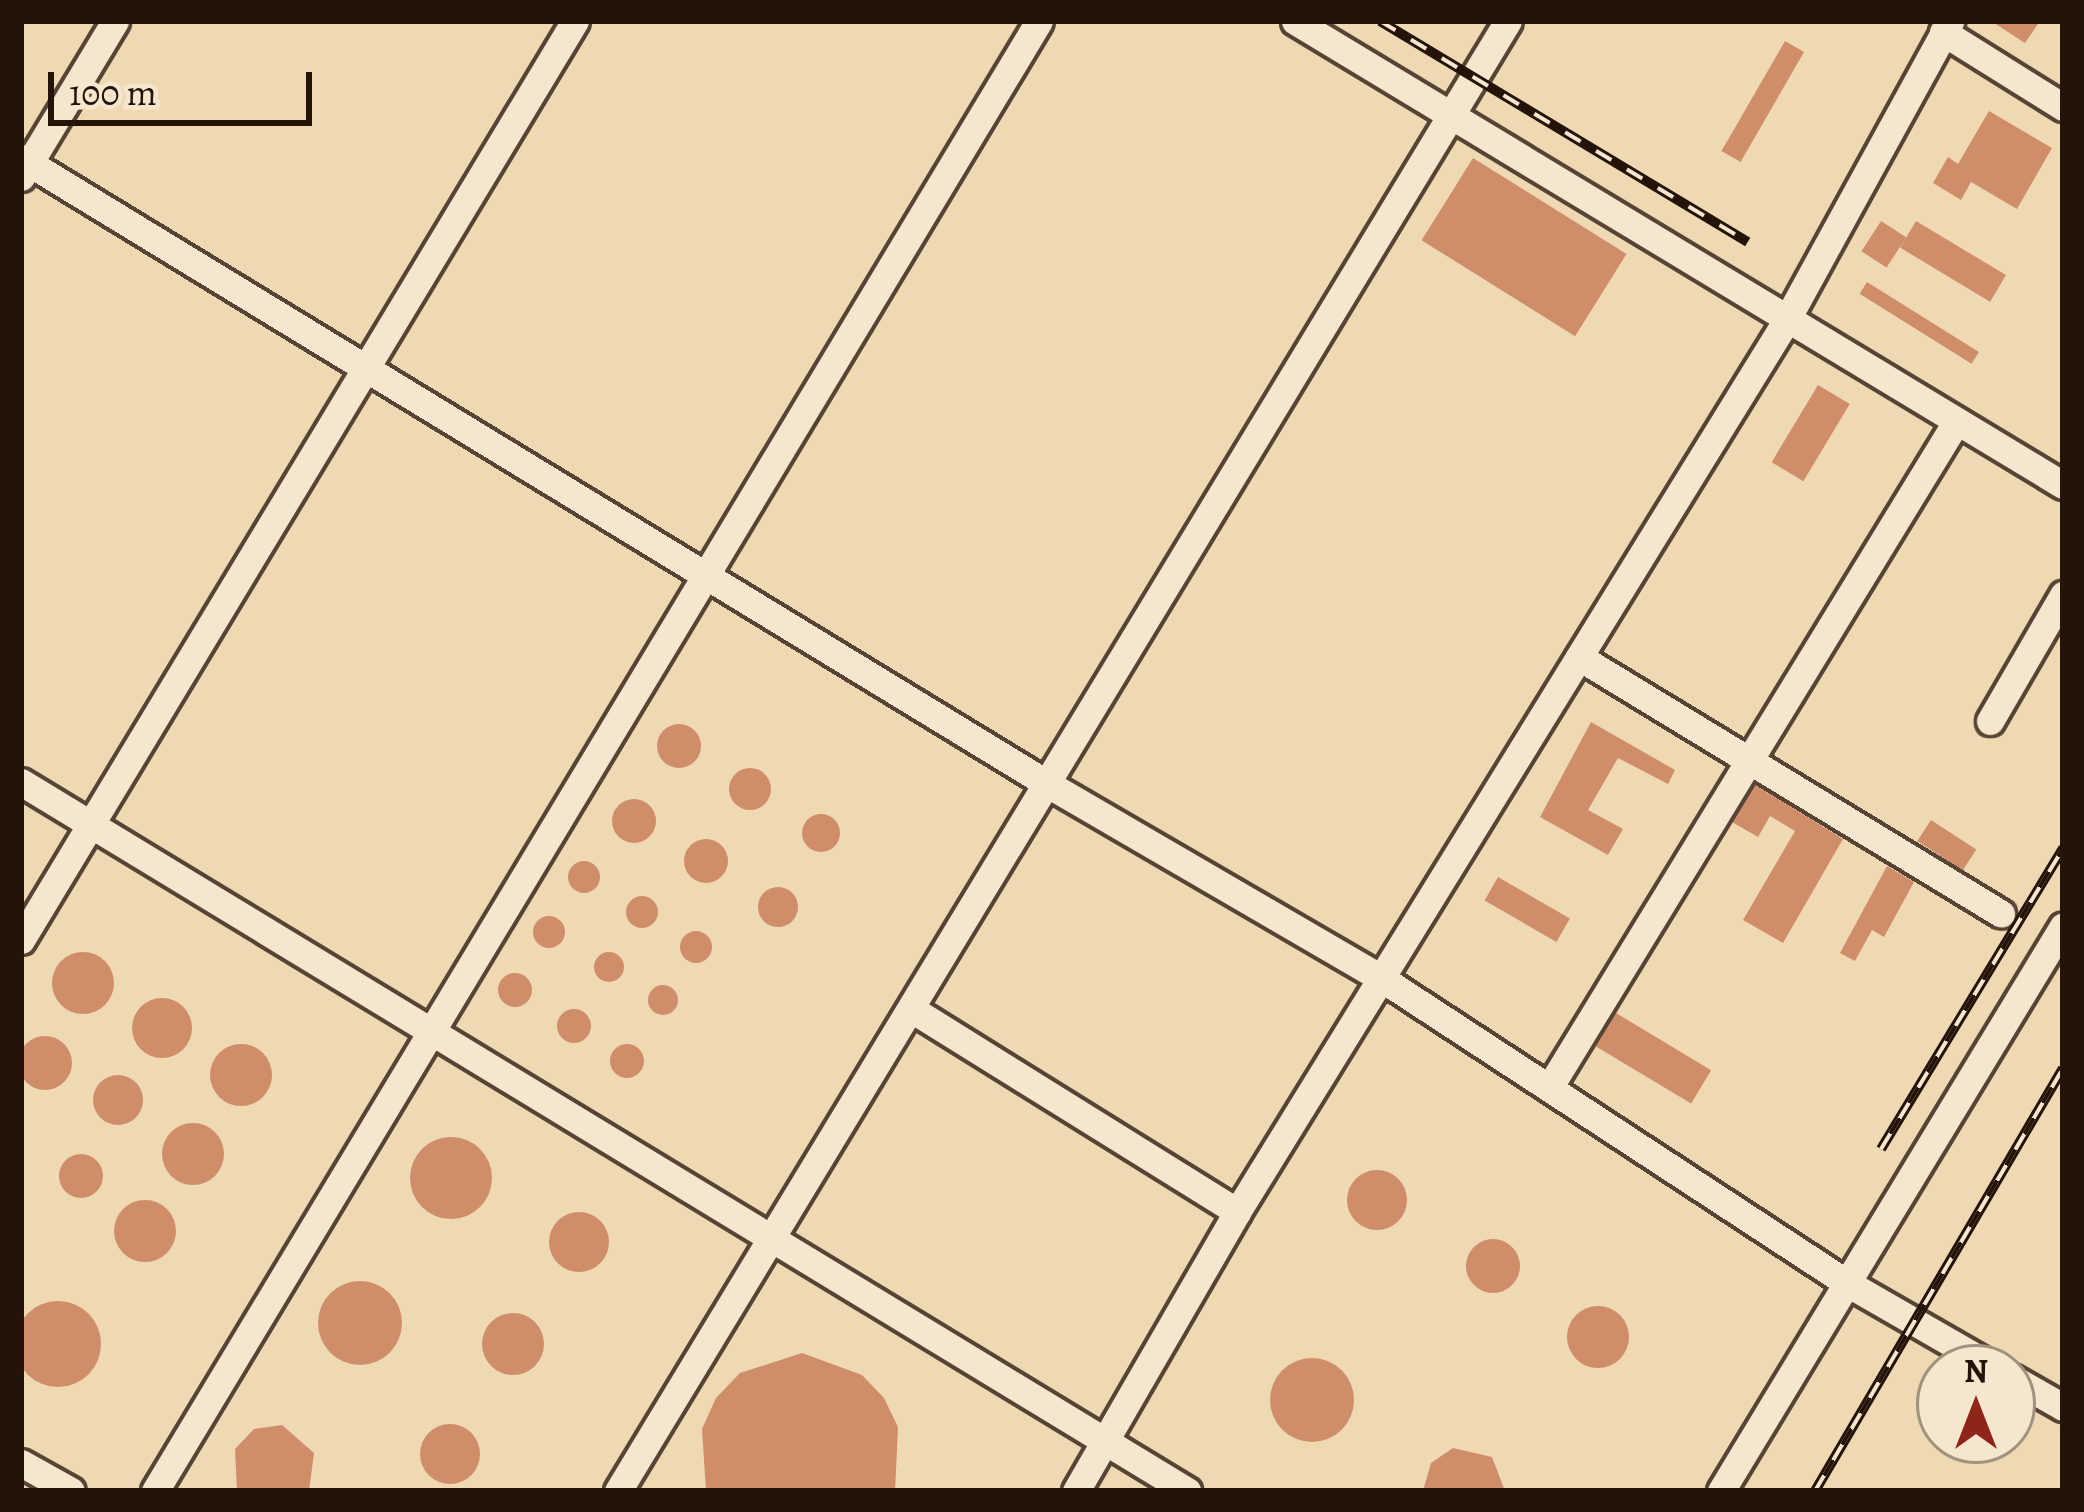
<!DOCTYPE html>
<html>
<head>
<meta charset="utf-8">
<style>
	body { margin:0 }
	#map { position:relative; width:2084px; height:1512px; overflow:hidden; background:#efd9b3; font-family:Alegreya,serif }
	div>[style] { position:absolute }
	.building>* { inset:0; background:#cf8d6a; transform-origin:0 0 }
	.round { border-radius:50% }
	.roads { filter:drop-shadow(3px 0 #574434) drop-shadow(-3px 0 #574434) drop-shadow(0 3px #574434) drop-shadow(0 -3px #574434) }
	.minor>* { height:27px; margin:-13.5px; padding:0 13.5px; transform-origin:13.5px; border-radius:13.5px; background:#f5e6ce }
	.rail>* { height:10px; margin-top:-5px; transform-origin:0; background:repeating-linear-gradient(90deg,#f5e6ce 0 18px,#241309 0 36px); box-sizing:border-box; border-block:3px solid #241309 }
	span { translate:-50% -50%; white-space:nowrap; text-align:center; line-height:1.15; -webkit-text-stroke:9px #f5e6ce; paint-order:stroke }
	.frame { position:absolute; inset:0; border:24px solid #241309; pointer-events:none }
	.north { position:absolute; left:1916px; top:1344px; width:120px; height:120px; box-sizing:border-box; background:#f5e6ce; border:3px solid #a1927f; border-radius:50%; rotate:0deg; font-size:33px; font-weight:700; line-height:48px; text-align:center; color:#241309 }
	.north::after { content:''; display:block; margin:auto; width:42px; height:54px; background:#8f2418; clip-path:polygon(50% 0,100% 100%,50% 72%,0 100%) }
	.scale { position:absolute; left:48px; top:72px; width:264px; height:54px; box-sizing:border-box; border:6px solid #241309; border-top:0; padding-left:15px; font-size:36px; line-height:42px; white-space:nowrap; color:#241309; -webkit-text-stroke:9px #f5e6ce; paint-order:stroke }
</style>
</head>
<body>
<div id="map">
	<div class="building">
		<i style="clip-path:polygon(1991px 21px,2040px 21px,2025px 43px)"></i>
		<i style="left:1785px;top:41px;width:22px;height:127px;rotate:30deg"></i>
		<i style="clip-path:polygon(1989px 111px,2052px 148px,2017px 209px,1971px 182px,1961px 200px,1933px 183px,1948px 157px,1958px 164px)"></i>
		<i style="left:1473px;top:158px;width:181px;height:97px;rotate:32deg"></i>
		<i style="left:1881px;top:221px;width:30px;height:36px;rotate:33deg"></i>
		<i style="left:1916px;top:221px;width:105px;height:31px;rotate:31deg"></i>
		<i style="left:1867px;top:282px;width:132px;height:14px;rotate:32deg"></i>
		<i style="left:1818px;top:385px;width:37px;height:90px;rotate:31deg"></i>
		<i style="clip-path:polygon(1591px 722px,1675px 770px,1668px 784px,1618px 758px,1588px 810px,1623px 829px,1608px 855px,1540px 817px)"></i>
		<i class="round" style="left:657px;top:724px;width:44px;height:44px"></i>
		<i class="round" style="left:729px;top:768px;width:42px;height:42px"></i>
		<i style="clip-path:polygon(1755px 785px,1843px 839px,1783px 943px,1743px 920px,1795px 831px,1770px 816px,1758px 837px,1732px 822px)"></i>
		<i class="round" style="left:612px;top:799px;width:44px;height:44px"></i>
		<i class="round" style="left:802px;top:814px;width:38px;height:38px"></i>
		<i style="left:1931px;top:820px;width:54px;height:25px;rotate:33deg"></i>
		<i class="round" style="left:684px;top:839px;width:44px;height:44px"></i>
		<i class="round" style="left:568px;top:861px;width:32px;height:32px"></i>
		<i style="clip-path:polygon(1887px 866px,1914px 882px,1884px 937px,1872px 930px,1855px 961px,1840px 953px)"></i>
		<i style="left:1498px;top:877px;width:83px;height:27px;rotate:30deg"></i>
		<i class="round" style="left:758px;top:887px;width:40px;height:40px"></i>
		<i class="round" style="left:626px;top:896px;width:32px;height:32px"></i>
		<i class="round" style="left:533px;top:916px;width:32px;height:32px"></i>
		<i class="round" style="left:680px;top:931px;width:32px;height:32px"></i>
		<i class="round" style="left:594px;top:952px;width:30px;height:30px"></i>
		<i class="round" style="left:52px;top:952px;width:62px;height:62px"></i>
		<i class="round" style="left:498px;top:973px;width:34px;height:34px"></i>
		<i class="round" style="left:648px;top:985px;width:30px;height:30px"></i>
		<i class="round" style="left:132px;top:998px;width:60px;height:60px"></i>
		<i class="round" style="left:557px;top:1009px;width:34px;height:34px"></i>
		<i style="left:1616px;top:1013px;width:111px;height:39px;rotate:31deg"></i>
		<i class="round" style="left:18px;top:1036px;width:54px;height:54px"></i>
		<i class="round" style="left:210px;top:1044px;width:62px;height:62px"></i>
		<i class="round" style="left:610px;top:1044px;width:34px;height:34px"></i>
		<i class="round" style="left:93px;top:1075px;width:50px;height:50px"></i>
		<i class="round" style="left:162px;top:1123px;width:62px;height:62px"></i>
		<i class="round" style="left:410px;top:1137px;width:82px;height:82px"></i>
		<i class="round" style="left:59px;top:1154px;width:44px;height:44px"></i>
		<i class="round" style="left:1347px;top:1170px;width:60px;height:60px"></i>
		<i class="round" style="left:114px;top:1200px;width:62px;height:62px"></i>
		<i class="round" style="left:549px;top:1212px;width:60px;height:60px"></i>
		<i class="round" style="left:1466px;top:1239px;width:54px;height:54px"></i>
		<i class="round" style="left:318px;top:1281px;width:84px;height:84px"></i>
		<i class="round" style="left:15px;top:1301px;width:86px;height:86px"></i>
		<i class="round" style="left:1567px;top:1306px;width:62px;height:62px"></i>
		<i class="round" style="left:482px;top:1313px;width:62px;height:62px"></i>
		<i style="clip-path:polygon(802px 1353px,862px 1375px,884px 1398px,898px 1427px,895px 1491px,706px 1491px,702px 1429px,716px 1398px,740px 1373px)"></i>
		<i class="round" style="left:1270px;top:1358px;width:84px;height:84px"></i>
		<i class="round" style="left:420px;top:1424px;width:60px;height:60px"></i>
		<i style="clip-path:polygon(282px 1425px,314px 1453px,309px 1491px,237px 1491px,235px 1449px,254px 1429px)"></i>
		<i style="clip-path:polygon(1453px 1448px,1492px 1457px,1505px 1491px,1423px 1491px,1431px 1463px)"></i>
	</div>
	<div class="roads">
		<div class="minor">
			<i style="left:1295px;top:21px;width:897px;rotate:31.14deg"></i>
			<i style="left:1943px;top:32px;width:142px;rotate:32deg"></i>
			<i style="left:21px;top:158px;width:1201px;rotate:31.37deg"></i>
			<i style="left:1046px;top:783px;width:388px;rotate:30.2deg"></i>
			<i style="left:1381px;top:978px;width:557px;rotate:33.21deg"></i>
			<i style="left:1847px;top:1283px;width:171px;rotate:29.9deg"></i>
			<i style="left:21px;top:177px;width:182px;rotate:-58.9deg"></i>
			<i style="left:1579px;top:657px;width:494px;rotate:31.3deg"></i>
			<i style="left:1990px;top:721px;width:146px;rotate:-59.9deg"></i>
			<i style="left:21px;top:782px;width:1365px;rotate:31.3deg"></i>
			<i style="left:21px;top:940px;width:1073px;rotate:-58.92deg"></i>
			<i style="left:913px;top:1010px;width:382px;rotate:31.9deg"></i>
			<i style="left:1549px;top:1088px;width:781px;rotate:-58.57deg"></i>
			<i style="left:2012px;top:1378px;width:59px;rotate:29.6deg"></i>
			<i style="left:21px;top:1463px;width:57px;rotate:29.2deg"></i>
			<i style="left:155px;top:1491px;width:1715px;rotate:-58.98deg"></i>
			<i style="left:618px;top:1491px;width:1718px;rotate:-58.81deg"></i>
			<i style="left:1076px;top:1491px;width:322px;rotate:-60deg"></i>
			<i style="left:1237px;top:1212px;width:1047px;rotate:-58.36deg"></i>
			<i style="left:1786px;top:321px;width:342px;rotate:-61.3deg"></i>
			<i style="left:1721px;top:1491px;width:660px;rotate:-58.81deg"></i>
		</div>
	</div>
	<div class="rail">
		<i style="left:1380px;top:21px;width:429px;rotate:31deg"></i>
		<i style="left:1881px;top:1149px;width:352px;rotate:-58.8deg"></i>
		<i style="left:1815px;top:1491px;width:490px;rotate:-59.6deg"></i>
	</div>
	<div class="frame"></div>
	<div class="north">N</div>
	<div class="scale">100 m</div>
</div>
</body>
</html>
